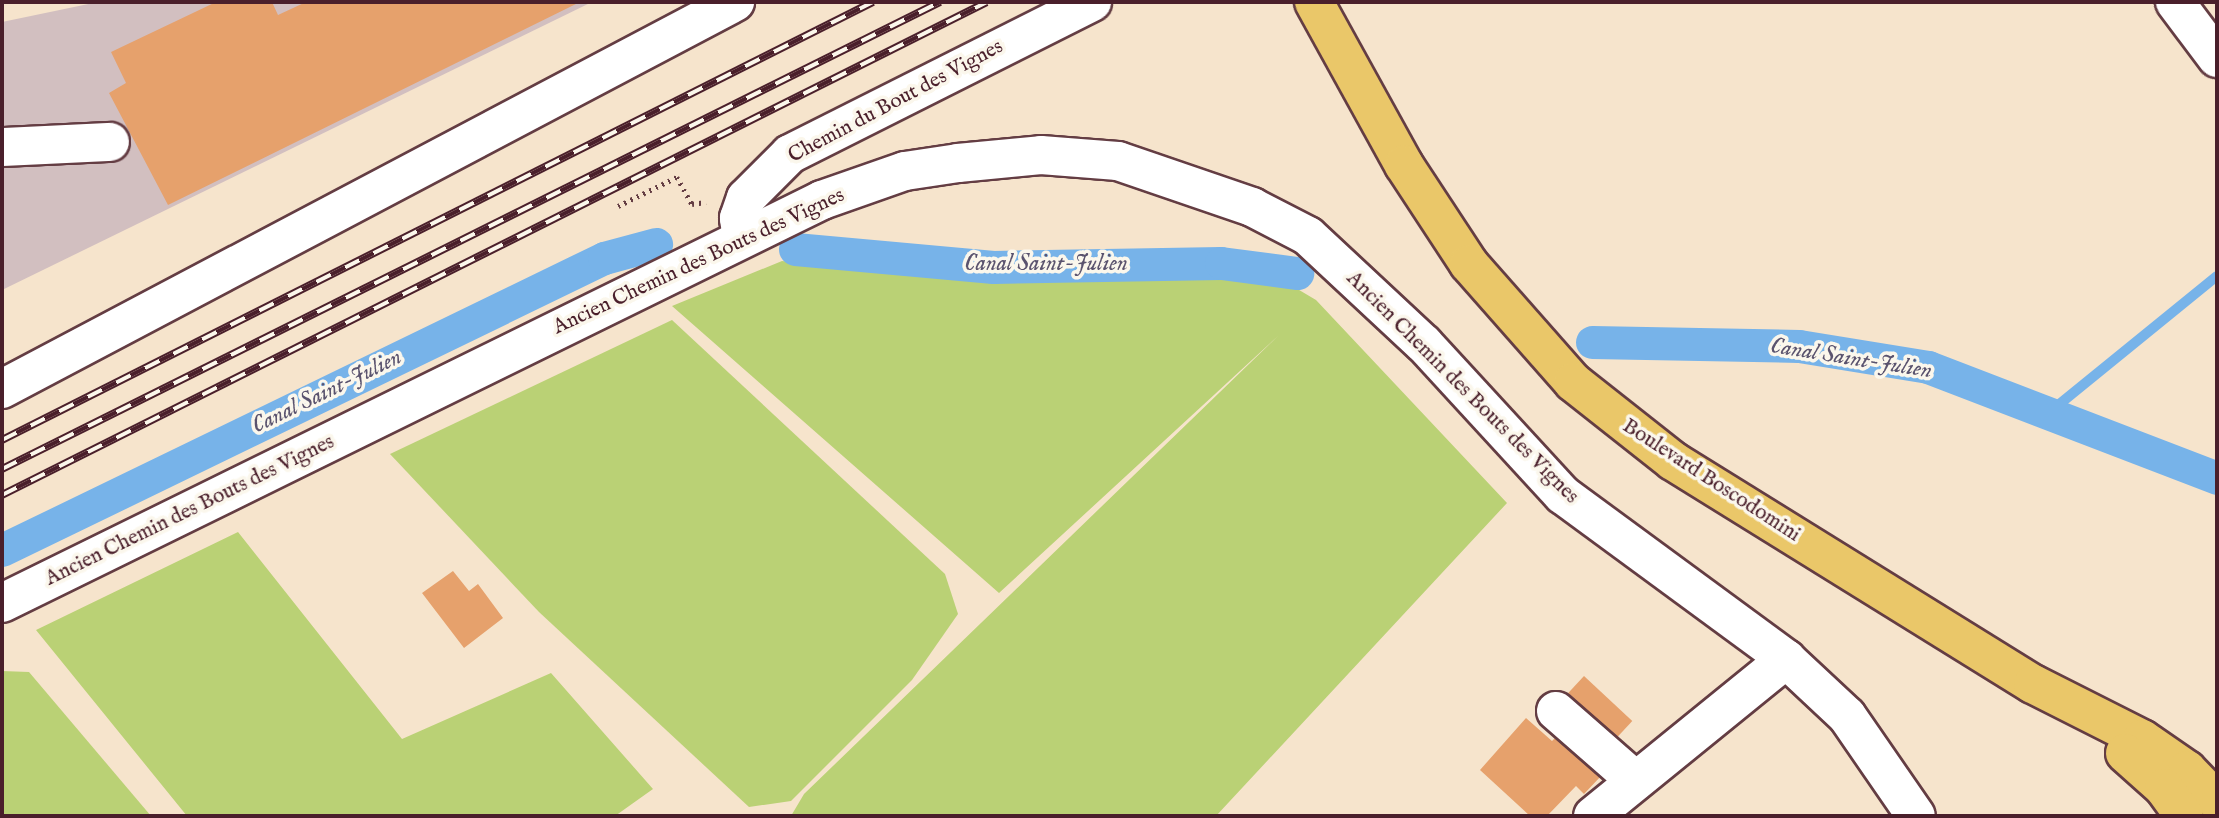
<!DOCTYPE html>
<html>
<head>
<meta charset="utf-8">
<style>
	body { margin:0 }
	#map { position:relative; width:2219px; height:818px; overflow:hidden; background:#f6e4cc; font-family:"IM FELL English",serif }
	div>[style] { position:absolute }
	.industrial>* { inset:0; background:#d2bfc0 }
	.green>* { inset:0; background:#bad175 }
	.stream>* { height:10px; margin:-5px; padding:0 5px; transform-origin:5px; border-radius:5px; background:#77b3e9 }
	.canal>* { height:33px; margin:-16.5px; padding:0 16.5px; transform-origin:16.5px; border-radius:16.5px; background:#77b3e9 }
	.building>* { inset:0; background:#e6a16c; transform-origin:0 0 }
	.path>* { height:4.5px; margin-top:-2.25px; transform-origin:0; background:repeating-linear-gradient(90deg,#643d43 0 2px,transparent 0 7px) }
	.roads { filter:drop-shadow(2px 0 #643d43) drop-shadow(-2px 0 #643d43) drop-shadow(0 2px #643d43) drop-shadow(0 -2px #643d43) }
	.minor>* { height:38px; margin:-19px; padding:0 19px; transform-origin:19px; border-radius:19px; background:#fff }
	.major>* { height:38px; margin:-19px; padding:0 19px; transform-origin:19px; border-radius:19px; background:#eac769 }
	.rail>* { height:8px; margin-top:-4px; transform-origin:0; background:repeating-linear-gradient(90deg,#fbf7ec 0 16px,#4a1f2b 0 32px); box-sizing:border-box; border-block:2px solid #4a1f2b }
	span { translate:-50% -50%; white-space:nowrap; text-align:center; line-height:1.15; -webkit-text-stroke:7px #fbf7ec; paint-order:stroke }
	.street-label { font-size:21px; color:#4a1f2b }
	.water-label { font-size:23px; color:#5a536e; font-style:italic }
	.frame { position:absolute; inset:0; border:4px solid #4a1f2b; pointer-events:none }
</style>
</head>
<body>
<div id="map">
	<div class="industrial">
		<i style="clip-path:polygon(98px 2px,592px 2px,2px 290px,2px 22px)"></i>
	</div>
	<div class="green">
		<i style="clip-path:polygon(782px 261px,833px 267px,1208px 276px,1289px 284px,1316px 300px,1507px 503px,1216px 816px,791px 816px,804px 794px,1278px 336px,999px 593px,672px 306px)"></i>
		<i style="clip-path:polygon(672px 320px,945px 574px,958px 614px,912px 680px,791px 801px,749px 807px,539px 612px,390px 454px)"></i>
		<i style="clip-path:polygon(238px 532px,402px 739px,551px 673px,653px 789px,615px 816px,187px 816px,36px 630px)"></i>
		<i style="clip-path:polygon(2px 671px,29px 672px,151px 816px,2px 816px)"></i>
	</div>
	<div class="stream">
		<i style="left:2046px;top:415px;width:220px;rotate:-39.1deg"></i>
	</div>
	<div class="canal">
		<i style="left:795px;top:249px;width:199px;rotate:5.2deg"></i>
		<i style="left:993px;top:267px;width:228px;rotate:-1deg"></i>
		<i style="left:1221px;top:263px;width:77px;rotate:7.5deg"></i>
		<i style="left:1592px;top:342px;width:207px;rotate:1.1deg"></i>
		<i style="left:1799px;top:346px;width:131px;rotate:9.2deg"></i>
		<i style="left:1928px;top:367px;width:310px;rotate:21deg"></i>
		<i style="left:2px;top:550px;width:669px;rotate:-25.88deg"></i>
		<i style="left:604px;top:258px;width:54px;rotate:-15.1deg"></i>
	</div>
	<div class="building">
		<i style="clip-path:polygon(216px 2px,272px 2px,278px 15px,306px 2px,580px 2px,168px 205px,109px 93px,126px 83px,111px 52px)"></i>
		<i style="clip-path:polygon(453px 571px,469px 591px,478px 584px,503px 618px,464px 648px,422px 593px)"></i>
		<i style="left:1584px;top:676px;width:66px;height:33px;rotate:43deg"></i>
		<i style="clip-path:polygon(1526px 718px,1552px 741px,1557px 736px,1601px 776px,1584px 794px,1576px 786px,1547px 816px,1530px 816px,1480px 770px)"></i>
	</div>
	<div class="path">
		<i style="left:618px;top:206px;width:66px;rotate:-26.2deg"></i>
		<i style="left:677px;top:177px;width:31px;rotate:61deg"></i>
		<i style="left:692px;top:204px;width:14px;rotate:-8deg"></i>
	</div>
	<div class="roads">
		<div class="minor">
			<i style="left:2175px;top:2px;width:70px;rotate:53.1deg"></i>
			<i style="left:2px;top:147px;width:108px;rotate:-2.7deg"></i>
			<i style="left:742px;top:238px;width:20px;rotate:-99deg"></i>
			<i style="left:739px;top:218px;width:21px;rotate:-71deg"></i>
			<i style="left:746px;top:198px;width:62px;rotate:-45deg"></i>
			<i style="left:790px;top:154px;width:338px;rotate:-26.7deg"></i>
			<i style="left:2px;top:389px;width:829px;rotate:-27.83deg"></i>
			<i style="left:2px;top:603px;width:914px;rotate:-26.17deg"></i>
			<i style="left:822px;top:200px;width:88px;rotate:-19.3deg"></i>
			<i style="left:905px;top:171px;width:54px;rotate:-8.6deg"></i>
			<i style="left:958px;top:163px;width:83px;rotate:-5.5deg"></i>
			<i style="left:1041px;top:155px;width:77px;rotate:4.5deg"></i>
			<i style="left:1118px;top:161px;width:142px;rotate:18.9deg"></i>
			<i style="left:1252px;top:207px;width:63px;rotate:27.4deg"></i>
			<i style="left:1308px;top:236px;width:158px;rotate:43deg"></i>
			<i style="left:1424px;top:344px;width:205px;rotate:47.4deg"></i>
			<i style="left:1563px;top:495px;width:277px;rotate:36.3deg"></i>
			<i style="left:1786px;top:659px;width:83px;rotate:43.1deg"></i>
			<i style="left:1847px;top:716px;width:121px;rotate:55.4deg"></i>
			<i style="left:1556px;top:711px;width:106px;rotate:41.2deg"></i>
			<i style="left:1593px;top:816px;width:249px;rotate:-39.1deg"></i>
		</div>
		<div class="major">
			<i style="left:1314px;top:2px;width:186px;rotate:61.1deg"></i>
			<i style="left:1404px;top:165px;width:118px;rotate:56.7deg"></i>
			<i style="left:1469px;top:264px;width:157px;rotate:48.6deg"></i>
			<i style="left:1573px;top:382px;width:127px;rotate:38.3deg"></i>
			<i style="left:1673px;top:461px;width:423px;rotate:31.8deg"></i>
			<i style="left:2033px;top:684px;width:122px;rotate:26.8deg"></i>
			<i style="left:2142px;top:739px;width:55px;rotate:34.6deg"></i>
			<i style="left:2187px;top:770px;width:43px;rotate:45.9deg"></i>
			<i style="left:2125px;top:753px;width:52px;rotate:41.9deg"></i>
			<i style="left:2164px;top:788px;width:34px;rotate:54deg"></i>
		</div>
	</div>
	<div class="rail">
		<i style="left:2px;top:440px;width:975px;rotate:-26.7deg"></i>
		<i style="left:2px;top:469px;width:1048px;rotate:-26.47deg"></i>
		<i style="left:2px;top:495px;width:1101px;rotate:-26.59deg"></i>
	</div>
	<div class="street-label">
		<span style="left:896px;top:102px;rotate:-28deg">Chemin du Bout des Vignes</span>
		<span style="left:699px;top:262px;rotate:-25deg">Ancien Chemin des Bouts des Vignes</span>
		<span style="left:1462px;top:388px;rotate:45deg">Ancien Chemin des Bouts des Vignes</span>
		<span style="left:1711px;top:481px;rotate:33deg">Boulevard Boscodomini</span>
		<span style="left:190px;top:511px;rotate:-26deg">Ancien Chemin des Bouts des Vignes</span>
	</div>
	<div class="water-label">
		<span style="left:1046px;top:264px">Canal Saint-Julien</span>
		<span style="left:1851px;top:359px;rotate:9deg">Canal Saint-Julien</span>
		<span style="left:327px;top:392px;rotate:-26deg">Canal Saint-Julien</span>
	</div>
	<div class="frame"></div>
</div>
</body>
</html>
